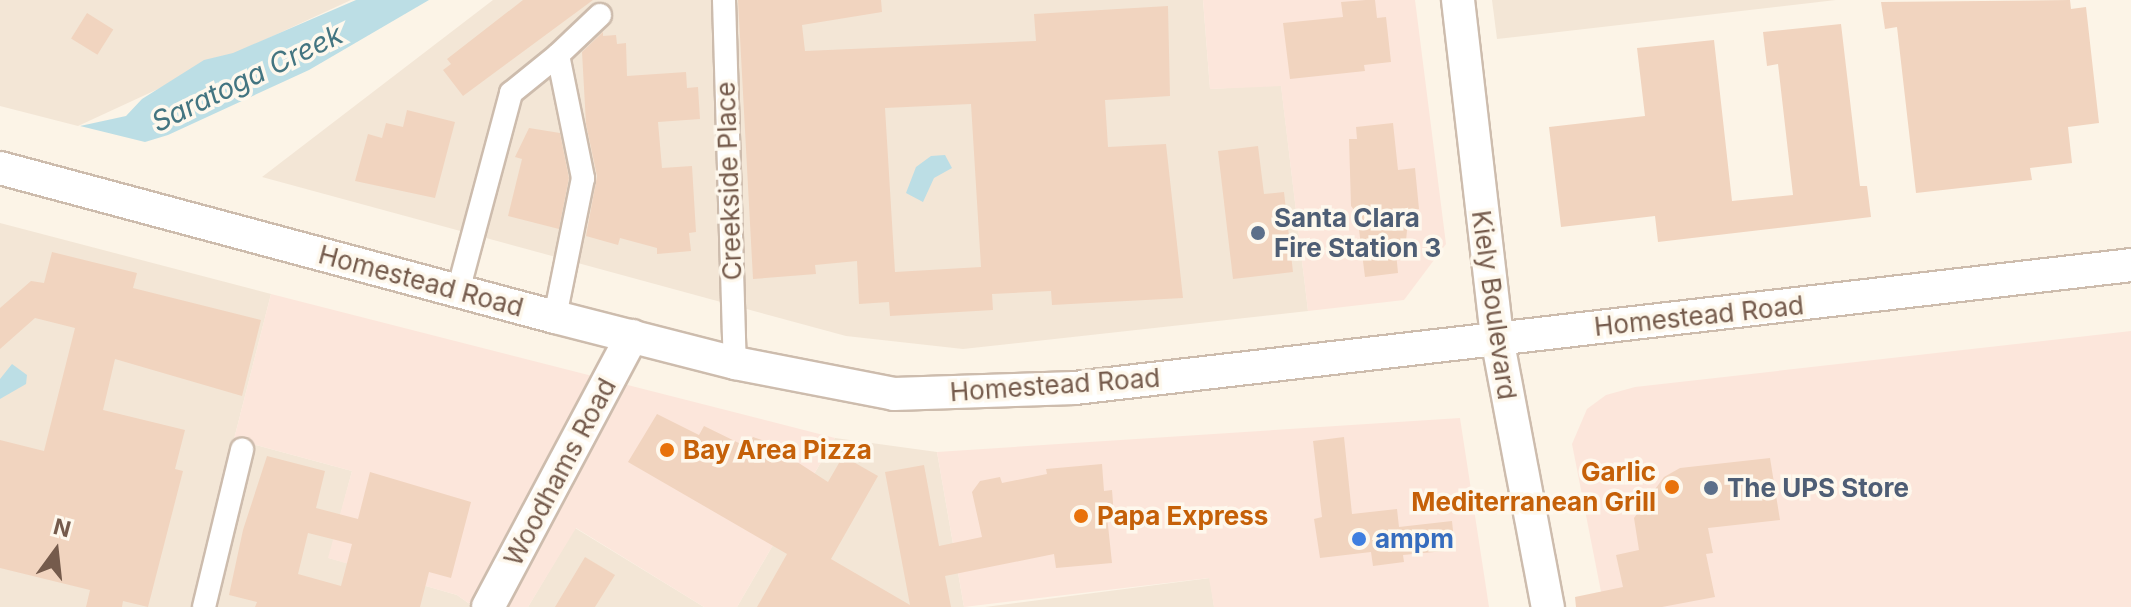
<!DOCTYPE html>
<html>
<head>
<meta charset="utf-8">
<style>
	body { margin:0 }
	#map { position:relative; width:2131px; height:607px; overflow:hidden; background:#fcf4e7; font-family:Inter,sans-serif }
	div>[style] { position:absolute }
	.residential>* { inset:0; background:#f3e6d6 }
	.commercial>* { inset:0; background:#fce6db }
	.water>* { inset:0; background:#bcdee5 }
	.building>* { inset:0; background:#f1d4bf; transform-origin:0 0 }
	.roads { filter:drop-shadow(2px 0 #cdbcad) drop-shadow(-2px 0 #cdbcad) drop-shadow(0 2px #cdbcad) drop-shadow(0 -2px #cdbcad) }
	.street>* { height:22px; margin:-11px; padding:0 11px; transform-origin:11px; border-radius:11px; background:#fff }
	.secondary>* { height:32px; margin:-16px; padding:0 16px; transform-origin:16px; border-radius:16px; background:#fff }
	.dots>* { width:22px; height:22px; translate:-50% -50%; box-sizing:border-box; border:4px solid #fef8ed; border-radius:50% }
	span { translate:-50% -50%; white-space:nowrap; text-align:center; line-height:1.15; -webkit-text-stroke:7px #fef8ed; paint-order:stroke }
	.street-label { font-size:26px; color:#755b4c }
	.service-label { font-size:26px; color:#4e5e75; font-weight:700 }
	.left { translate:0 -50%; text-align:left }
	.food-label { font-size:26px; color:#c56008; font-weight:700 }
	.right { translate:-100% -50%; text-align:right }
	.shop-label { font-size:26px; color:#366cbe; font-weight:700 }
	.water-label { font-size:28px; color:#437581; font-style:italic }
	.north { position:absolute; left:16px; top:511px; width:80px; height:80px; -webkit-text-stroke:6px #fef8ed; paint-order:stroke; rotate:15deg; font-size:22px; font-weight:700; line-height:32px; text-align:center; color:#755b4c }
	.north::after { content:''; display:block; margin:auto; width:28px; height:36px; background:#755b4c; clip-path:polygon(50% 0,100% 100%,50% 72%,0 100%) }
</style>
</head>
<body>
<div id="map">
	<div class="residential">
		<i style="clip-path:polygon(0 0,351px 0,78px 126px,0 106px)"></i>
		<i style="clip-path:polygon(493px 0,1203px 0,1210px 89px,1281px 85px,1308px 311px,963px 349px,846px 336px,262px 177px)"></i>
		<i style="clip-path:polygon(1492px 0,1836px 0,1497px 39px)"></i>
		<i style="clip-path:polygon(0 223px,271px 294px,234px 439px,352px 471px,329px 558px,457px 595px,474px 607px,0 607px)"></i>
		<i style="clip-path:polygon(835px 438px,937px 452px,964px 607px,737px 607px)"></i>
		<i style="clip-path:polygon(575px 528px,704px 607px,528px 607px)"></i>
		<i style="clip-path:polygon(1210px 578px,1214px 607px,985px 607px)"></i>
	</div>
	<div class="commercial">
		<i style="clip-path:polygon(1203px 0,1415px 0,1446px 244px,1404px 300px,1308px 311px,1281px 86px,1210px 89px)"></i>
		<i style="clip-path:polygon(271px 294px,835px 438px,737px 607px,704px 607px,576px 528px,528px 607px,474px 607px,457px 595px,328px 558px,352px 471px,234px 439px)"></i>
		<i style="clip-path:polygon(2131px 331px,2131px 607px,1604px 607px,1572px 444px,1587px 409px,1606px 395px,1635px 387px)"></i>
		<i style="clip-path:polygon(1460px 418px,1489px 607px,1214px 607px,1209px 578px,964px 607px,937px 452px)"></i>
	</div>
	<div class="water">
		<i style="clip-path:polygon(356px 0,429px 0,309px 70px,168px 135px,145px 142px,80px 126px,126px 116px,142px 99px,204px 60px,233px 53px)"></i>
		<i style="clip-path:polygon(945px 155px,952px 168px,934px 178px,923px 202px,906px 193px,916px 167px,931px 156px)"></i>
		<i style="clip-path:polygon(12px 364px,27px 375px,26px 384px,0 399px,0 379px)"></i>
	</div>
	<div class="building">
		<i style="clip-path:polygon(523px 0,593px 0,463px 96px,443px 70px,451px 64px,447px 59px)"></i>
		<i style="clip-path:polygon(evenodd,738px 0,881px 0,882px 12px,802px 25px,805px 51px,1036px 41px,1034px 14px,1168px 6px,1170px 96px,1105px 100px,1108px 147px,1166px 144px,1183px 298px,1052px 305px,1051px 291px,992px 294px,993px 310px,890px 316px,889px 302px,859px 304px,857px 261px,815px 265px,816px 274px,753px 279px,738px 0,971px 104px,981px 267px,895px 272px,885px 108px,971px 104px)"></i>
		<i style="clip-path:polygon(1366px 0,1375px 0,1377px 18px,1386px 17px,1391px 62px,1364px 65px,1365px 71px,1290px 79px,1283px 23px,1343px 17px,1341px 2px)"></i>
		<i style="clip-path:polygon(2070px 0,2071px 9px,2086px 7px,2099px 123px,2068px 127px,2072px 163px,2030px 168px,2032px 180px,1916px 193px,1897px 27px,1885px 29px,1881px 2px)"></i>
		<i style="left:87px;top:13px;width:31px;height:30px;rotate:32deg"></i>
		<i style="clip-path:polygon(1841px 24px,1860px 186px,1867px 186px,1871px 217px,1658px 242px,1655px 216px,1561px 227px,1549px 127px,1645px 116px,1637px 48px,1714px 40px,1732px 201px,1793px 195px,1778px 64px,1767px 66px,1763px 32px)"></i>
		<i style="clip-path:polygon(603px 32px,603px 36px,616px 35px,617px 44px,626px 43px,627px 76px,686px 72px,687px 88px,698px 87px,700px 119px,658px 122px,662px 168px,692px 166px,696px 232px,689px 233px,691px 251px,657px 254px,657px 248px,620px 238px,618px 245px,586px 236px,597px 176px,586px 124px,582px 52px)"></i>
		<i style="clip-path:polygon(407px 110px,455px 122px,435px 198px,355px 181px,368px 134px,382px 138px,386px 123px,403px 127px)"></i>
		<i style="clip-path:polygon(1393px 123px,1398px 170px,1415px 168px,1419px 209px,1409px 210px,1405px 251px,1396px 252px,1398px 273px,1365px 277px,1357px 214px,1351px 206px,1349px 139px,1357px 139px,1356px 127px)"></i>
		<i style="clip-path:polygon(529px 128px,560px 133px,569px 178px,559px 229px,508px 216px,522px 159px,515px 157px)"></i>
		<i style="clip-path:polygon(1258px 146px,1264px 194px,1284px 192px,1293px 272px,1233px 279px,1218px 151px)"></i>
		<i style="clip-path:polygon(52px 252px,137px 273px,133px 288px,261px 320px,242px 396px,115px 359px,103px 410px,185px 430px,175px 469px,183px 471px,148px 607px,123px 601px,122px 607px,86px 607px,90px 590px,0 568px,0 440px,44px 451px,75px 328px,35px 318px,0 349px,0 308px,31px 281px,44px 283px)"></i>
		<i style="clip-path:polygon(657px 414px,699px 435px,704px 426px,747px 447px,753px 437px,765px 441px,828px 482px,843px 456px,878px 476px,831px 559px,910px 605px,885px 472px,924px 465px,939px 546px,982px 537px,972px 492px,980px 481px,1000px 477px,1002px 483px,1047px 474px,1046px 469px,1102px 464px,1104px 491px,1112px 490px,1114px 516px,1107px 516px,1112px 563px,1056px 568px,1054px 554px,945px 576px,951px 607px,757px 607px,787px 554px,628px 462px)"></i>
		<i style="clip-path:polygon(1344px 437px,1352px 514px,1397px 509px,1399px 527px,1452px 521px,1455px 550px,1403px 555px,1404px 562px,1373px 566px,1371px 552px,1320px 558px,1314px 519px,1322px 517px,1313px 441px)"></i>
		<i style="clip-path:polygon(evenodd,267px 456px,325px 471px,316px 508px,358px 519px,370px 472px,471px 502px,451px 578px,429px 572px,420px 607px,255px 607px,257px 602px,229px 595px,243px 530px,267px 456px,308px 533px,352px 544px,341px 586px,298px 574px,308px 533px)"></i>
		<i style="clip-path:polygon(1770px 458px,1780px 520px,1708px 528px,1713px 553px,1706px 554px,1715px 597px,1662px 607px,1576px 607px,1575px 597px,1623px 587px,1616px 555px,1639px 550px,1634px 518px,1664px 477px,1680px 468px)"></i>
		<i style="clip-path:polygon(585px 557px,615px 575px,595px 607px,555px 607px)"></i>
	</div>
	<div class="roads">
		<div class="street">
			<i style="left:724px;top:0;width:363px;rotate:88.3deg"></i>
			<i style="left:558px;top:55px;width:58px;rotate:-43.6deg"></i>
			<i style="left:458px;top:291px;width:205px;rotate:-75deg"></i>
			<i style="left:511px;top:93px;width:60px;rotate:-39deg"></i>
			<i style="left:558px;top:55px;width:126px;rotate:78.5deg"></i>
			<i style="left:583px;top:178px;width:142px;rotate:101.4deg"></i>
			<i style="left:204px;top:607px;width:162px;rotate:-76.4deg"></i>
		</div>
		<div class="secondary">
			<i style="left:1458px;top:0;width:340px;rotate:83.4deg"></i>
			<i style="left:1497px;top:338px;width:274px;rotate:79.3deg"></i>
			<i style="left:0;top:168px;width:575px;rotate:15.03deg"></i>
			<i style="left:555px;top:317px;width:186px;rotate:14.3deg"></i>
			<i style="left:735px;top:363px;width:162px;rotate:11deg"></i>
			<i style="left:894px;top:394px;width:181px;rotate:-1.9deg"></i>
			<i style="left:1075px;top:388px;width:1063px;rotate:-6.64deg"></i>
			<i style="left:488px;top:607px;width:307px;rotate:-62deg"></i>
		</div>
	</div>
	<div class="dots">
		<i style="left:1258px;top:233px;background:#5c6f8a"></i>
		<i style="left:667px;top:450px;background:#e8710a"></i>
		<i style="left:1672px;top:487px;background:#e8710a"></i>
		<i style="left:1711px;top:488px;background:#5c6f8a"></i>
		<i style="left:1081px;top:516px;background:#e8710a"></i>
		<i style="left:1359px;top:539px;background:#3f7fe0"></i>
	</div>
	<div class="street-label">
		<span style="left:729px;top:181px;rotate:-92deg">Creekside Place</span>
		<span style="left:421px;top:281px;rotate:15deg">Homestead Road</span>
		<span style="left:1494px;top:305px;rotate:82deg">Kiely Boulevard</span>
		<span style="left:1699px;top:316px;rotate:-6deg">Homestead Road</span>
		<span style="left:1055px;top:385px;rotate:-4deg">Homestead Road</span>
		<span style="left:560px;top:472px;rotate:-62deg">Woodhams Road</span>
	</div>
	<div class="service-label">
		<span class="left" style="left:1274px;top:233px">Santa Clara<br>Fire Station 3</span>
		<span class="left" style="left:1727px;top:488px">The UPS Store</span>
	</div>
	<div class="food-label">
		<span class="left" style="left:683px;top:450px">Bay Area Pizza</span>
		<span class="right" style="left:1656px;top:487px">Garlic<br>Mediterranean Grill</span>
		<span class="left" style="left:1097px;top:516px">Papa Express</span>
	</div>
	<div class="shop-label">
		<span class="left" style="left:1375px;top:539px">ampm</span>
	</div>
	<div class="water-label">
		<span style="left:247px;top:78px;rotate:-26deg">Saratoga Creek</span>
	</div>
	<div class="north">N</div>
</div>
</body>
</html>
